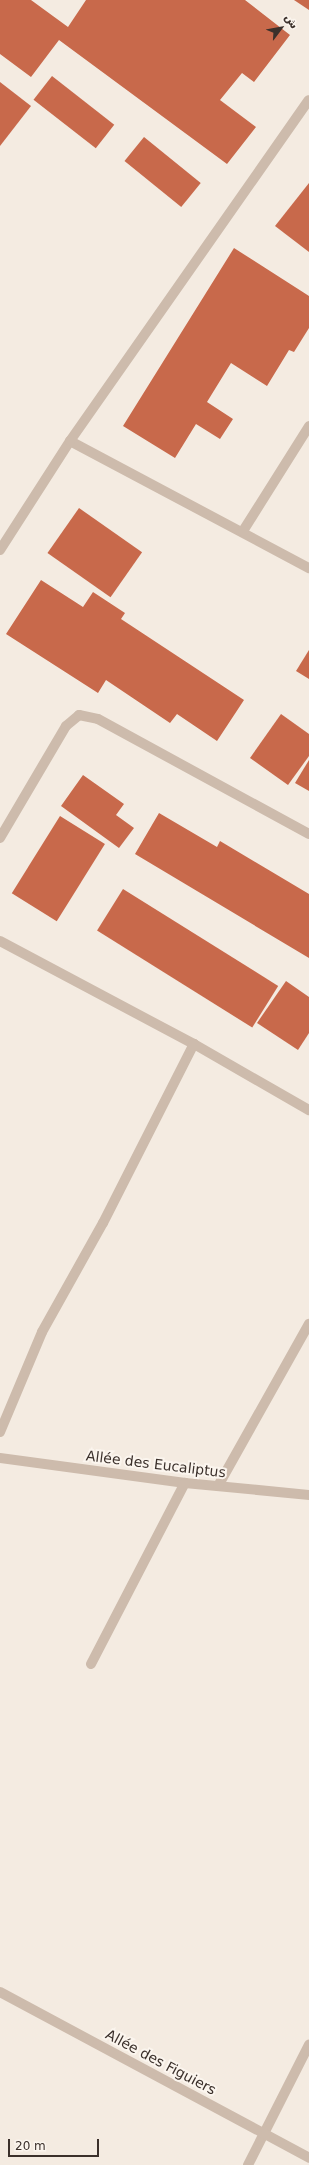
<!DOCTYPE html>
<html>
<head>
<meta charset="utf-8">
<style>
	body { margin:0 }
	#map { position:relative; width:309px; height:2165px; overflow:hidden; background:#f4ebe1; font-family:"DejaVu Sans",Vazirmatn,sans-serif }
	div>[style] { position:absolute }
	.building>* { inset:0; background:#c8694b; transform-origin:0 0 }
	.minor>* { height:10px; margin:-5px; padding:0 5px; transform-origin:5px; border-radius:5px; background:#cdbbac }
	.tertiary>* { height:10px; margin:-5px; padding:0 5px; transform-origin:5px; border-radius:5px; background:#cdbbac }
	span { translate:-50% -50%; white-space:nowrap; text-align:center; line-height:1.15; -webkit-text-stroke:4px #fbf5ee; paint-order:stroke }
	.street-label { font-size:14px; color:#3b302b }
	.north { position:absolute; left:261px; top:8px; width:40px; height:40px; -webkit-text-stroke:3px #fbf5ee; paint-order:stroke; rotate:58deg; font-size:11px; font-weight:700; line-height:16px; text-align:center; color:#3b302b }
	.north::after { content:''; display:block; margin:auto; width:14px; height:18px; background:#3b302b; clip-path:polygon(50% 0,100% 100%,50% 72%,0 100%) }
	.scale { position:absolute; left:8px; top:2139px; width:91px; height:18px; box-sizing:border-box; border:2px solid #3b302b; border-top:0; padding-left:5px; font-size:12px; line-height:14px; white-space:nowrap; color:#3b302b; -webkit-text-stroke:3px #fbf5ee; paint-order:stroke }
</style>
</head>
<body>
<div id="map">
	<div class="building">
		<i style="clip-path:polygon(0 0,31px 0,68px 27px,86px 0,245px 0,290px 35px,254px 82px,242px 73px,220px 100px,256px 127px,227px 164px,59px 40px,31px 77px,0 54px)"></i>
		<i style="clip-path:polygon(294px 0,309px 0,309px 10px)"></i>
		<i style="left:52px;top:76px;width:79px;height:30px;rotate:38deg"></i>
		<i style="clip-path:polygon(0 82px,31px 106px,0 146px)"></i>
		<i style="left:144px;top:137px;width:73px;height:31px;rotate:39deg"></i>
		<i style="clip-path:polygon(309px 183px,309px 252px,275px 226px)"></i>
		<i style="clip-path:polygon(234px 248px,309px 296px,309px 328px,294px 352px,289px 350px,267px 386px,231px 363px,207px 402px,233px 419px,220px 439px,196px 424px,175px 458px,123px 426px)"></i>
		<i style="left:79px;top:508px;width:77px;height:55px;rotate:35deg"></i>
		<i style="clip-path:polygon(41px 580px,83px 607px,93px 592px,125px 613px,121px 619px,244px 700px,217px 741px,177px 714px,170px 723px,106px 680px,98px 693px,6px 634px)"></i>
		<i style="clip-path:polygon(309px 650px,309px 679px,296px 671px)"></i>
		<i style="clip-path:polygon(281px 714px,309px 734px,309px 756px,288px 785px,250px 758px)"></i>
		<i style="clip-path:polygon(309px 760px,309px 791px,295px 783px)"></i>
		<i style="clip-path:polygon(83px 775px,124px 804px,116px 815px,134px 828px,119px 848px,61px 806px)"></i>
		<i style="clip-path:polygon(159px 813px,217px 847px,220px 841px,309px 894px,309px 958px,135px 854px)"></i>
		<i style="left:60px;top:816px;width:53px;height:91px;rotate:32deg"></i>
		<i style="left:123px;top:889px;width:183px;height:49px;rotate:32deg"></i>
		<i style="clip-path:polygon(286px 981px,309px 997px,309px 1033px,298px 1050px,257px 1023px)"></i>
	</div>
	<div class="minor">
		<i style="left:70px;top:441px;width:271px;rotate:28deg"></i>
		<i style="left:243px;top:531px;width:124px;rotate:-57.8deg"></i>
		<i style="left:0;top:550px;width:130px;rotate:-57.3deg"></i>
		<i style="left:70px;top:441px;width:416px;rotate:-55deg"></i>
		<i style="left:0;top:838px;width:130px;rotate:-59.5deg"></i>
		<i style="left:66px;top:726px;width:17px;rotate:-40deg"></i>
		<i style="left:79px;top:715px;width:19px;rotate:12deg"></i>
		<i style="left:98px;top:719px;width:240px;rotate:28.6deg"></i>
		<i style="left:0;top:941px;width:220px;rotate:28deg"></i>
		<i style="left:194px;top:1044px;width:133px;rotate:29.9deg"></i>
		<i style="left:0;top:1432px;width:108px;rotate:-67.2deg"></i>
		<i style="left:42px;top:1332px;width:125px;rotate:-60.8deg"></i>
		<i style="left:103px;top:1223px;width:201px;rotate:-63.1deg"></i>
		<i style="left:0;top:1458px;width:187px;rotate:7.7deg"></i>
		<i style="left:185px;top:1483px;width:125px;rotate:5.5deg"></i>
		<i style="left:218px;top:1486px;width:186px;rotate:-60.7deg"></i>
		<i style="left:91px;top:1664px;width:204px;rotate:-62.6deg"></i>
		<i style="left:248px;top:2165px;width:135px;rotate:-63.1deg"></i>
	</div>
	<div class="tertiary">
		<i style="left:0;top:1992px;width:351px;rotate:28.2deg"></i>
	</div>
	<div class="street-label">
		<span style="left:156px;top:1464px;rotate:7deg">Allée des Eucaliptus</span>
		<span style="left:161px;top:2062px;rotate:28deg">Allée des Figuiers</span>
	</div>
	<div class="north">ش</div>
	<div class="scale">20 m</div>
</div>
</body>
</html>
